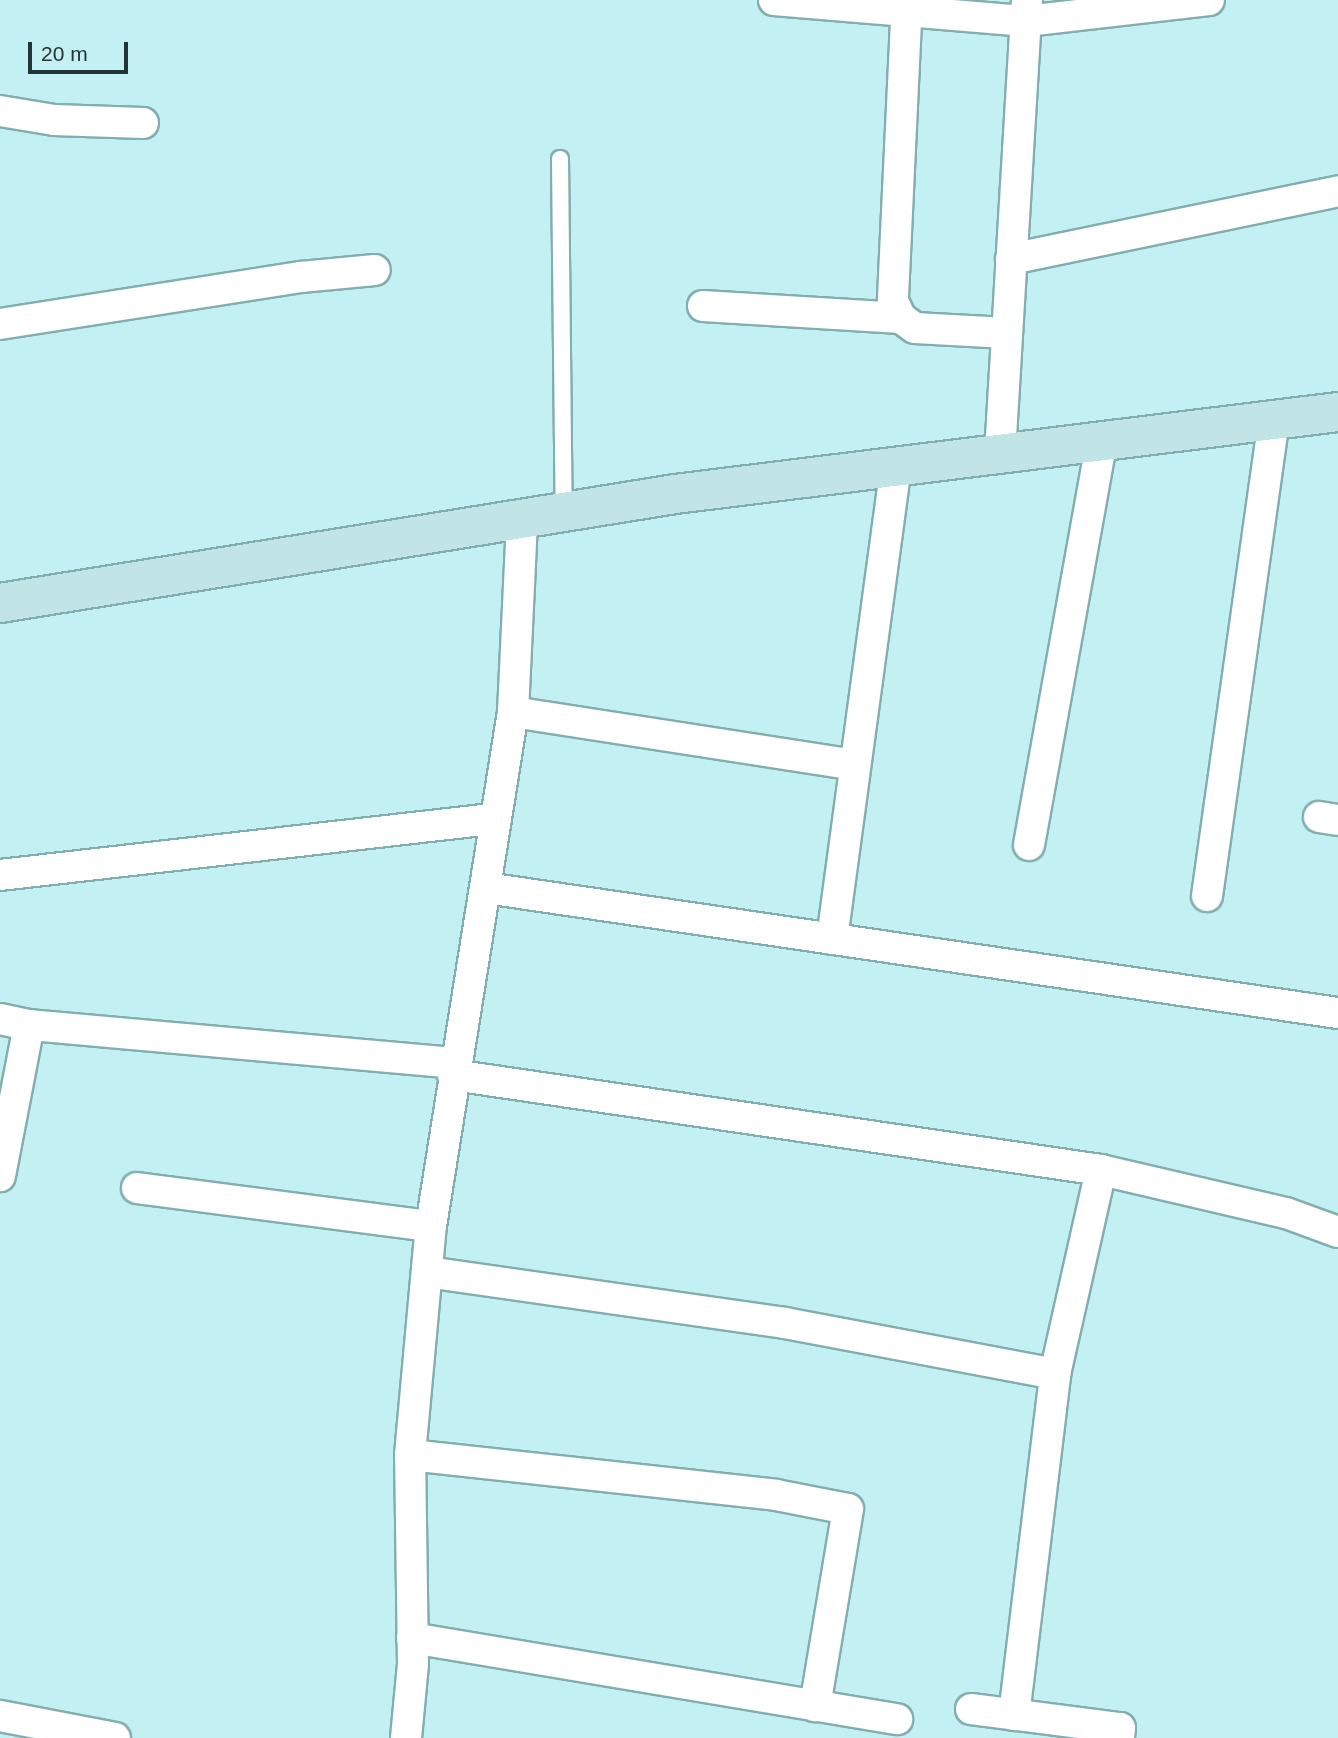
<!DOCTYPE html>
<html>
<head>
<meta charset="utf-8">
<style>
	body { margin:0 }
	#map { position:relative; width:1338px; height:1738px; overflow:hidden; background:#c3f0f2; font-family:Arial,sans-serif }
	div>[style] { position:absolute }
	.roads { filter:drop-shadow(2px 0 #83aeb0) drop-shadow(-2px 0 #83aeb0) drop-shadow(0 2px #83aeb0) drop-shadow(0 -2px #83aeb0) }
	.service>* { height:16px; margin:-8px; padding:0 8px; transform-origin:8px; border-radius:8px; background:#fff }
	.minor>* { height:30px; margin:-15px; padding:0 15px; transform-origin:15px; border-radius:15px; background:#fff }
	.secondary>* { height:38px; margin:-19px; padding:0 19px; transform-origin:19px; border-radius:19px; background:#c1e5e7 }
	span { translate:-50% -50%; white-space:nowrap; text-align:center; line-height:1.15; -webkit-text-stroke:7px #c3f0f2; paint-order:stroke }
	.scale { position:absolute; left:28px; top:42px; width:100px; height:32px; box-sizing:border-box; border:4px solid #223434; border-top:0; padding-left:9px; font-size:21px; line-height:24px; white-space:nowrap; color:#223434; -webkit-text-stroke:5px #c3f0f2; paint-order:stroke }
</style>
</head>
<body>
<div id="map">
	<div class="roads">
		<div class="service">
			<i style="left:560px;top:159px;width:353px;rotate:89.4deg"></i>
		</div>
		<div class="minor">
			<i style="left:774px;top:0;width:253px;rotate:4.8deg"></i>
			<i style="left:1026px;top:21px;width:184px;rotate:-6.5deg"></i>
			<i style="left:907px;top:0;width:301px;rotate:92.7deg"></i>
			<i style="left:893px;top:301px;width:19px;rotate:65deg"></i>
			<i style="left:901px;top:318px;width:17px;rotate:36deg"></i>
			<i style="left:915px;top:328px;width:92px;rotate:3.1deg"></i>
			<i style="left:0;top:111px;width:55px;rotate:9.5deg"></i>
			<i style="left:54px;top:120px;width:89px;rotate:1.9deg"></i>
			<i style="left:1011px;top:259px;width:334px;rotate:-11.7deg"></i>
			<i style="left:703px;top:306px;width:198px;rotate:3.5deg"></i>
			<i style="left:0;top:324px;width:305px;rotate:-8.9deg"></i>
			<i style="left:301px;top:277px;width:74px;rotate:-5.4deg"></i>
			<i style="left:1000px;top:454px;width:455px;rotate:-86.6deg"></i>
			<i style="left:513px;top:712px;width:346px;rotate:8.8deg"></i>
			<i style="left:1319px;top:817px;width:19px;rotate:9deg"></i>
			<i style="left:1029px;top:845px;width:411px;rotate:-79.8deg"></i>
			<i style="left:0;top:875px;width:497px;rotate:-6.5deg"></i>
			<i style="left:486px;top:888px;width:861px;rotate:8.35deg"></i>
			<i style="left:1207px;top:896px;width:481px;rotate:-82deg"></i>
			<i style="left:832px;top:939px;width:477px;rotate:-82.3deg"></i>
			<i style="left:0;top:1019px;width:30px;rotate:12deg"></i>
			<i style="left:29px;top:1025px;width:154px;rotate:100.9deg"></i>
			<i style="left:29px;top:1025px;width:428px;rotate:5.1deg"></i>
			<i style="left:453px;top:1075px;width:655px;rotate:8.34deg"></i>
			<i style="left:1101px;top:1170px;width:190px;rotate:13.1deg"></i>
			<i style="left:1286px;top:1213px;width:55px;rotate:20.1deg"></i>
			<i style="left:137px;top:1188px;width:296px;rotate:7.4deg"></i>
			<i style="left:427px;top:1272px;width:362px;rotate:8.1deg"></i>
			<i style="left:785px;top:1323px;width:275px;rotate:10.7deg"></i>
			<i style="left:410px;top:1455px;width:368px;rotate:6.2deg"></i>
			<i style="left:776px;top:1495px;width:73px;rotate:11deg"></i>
			<i style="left:848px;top:1509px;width:200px;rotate:99.5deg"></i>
			<i style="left:412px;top:1638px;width:492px;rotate:9.5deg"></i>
			<i style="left:971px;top:1709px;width:150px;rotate:7.3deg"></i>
			<i style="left:1120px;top:1728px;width:10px;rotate:96deg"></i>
			<i style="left:1014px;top:1715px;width:343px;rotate:-83.1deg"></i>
			<i style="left:1055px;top:1374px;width:209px;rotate:-77.3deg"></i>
			<i style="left:0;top:1716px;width:117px;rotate:10.8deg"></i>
			<i style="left:406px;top:1738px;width:74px;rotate:-84.6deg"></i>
			<i style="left:413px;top:1664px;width:209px;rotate:-90.8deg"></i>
			<i style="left:410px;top:1455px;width:230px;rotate:-84.8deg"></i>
			<i style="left:431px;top:1226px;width:520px;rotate:-80.94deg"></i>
			<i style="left:513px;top:712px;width:194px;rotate:-87.3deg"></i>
		</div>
		<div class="secondary">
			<i style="left:0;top:603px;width:684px;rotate:-9.17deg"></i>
			<i style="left:675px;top:494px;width:668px;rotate:-7.05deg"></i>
		</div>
	</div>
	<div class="scale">20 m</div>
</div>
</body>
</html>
